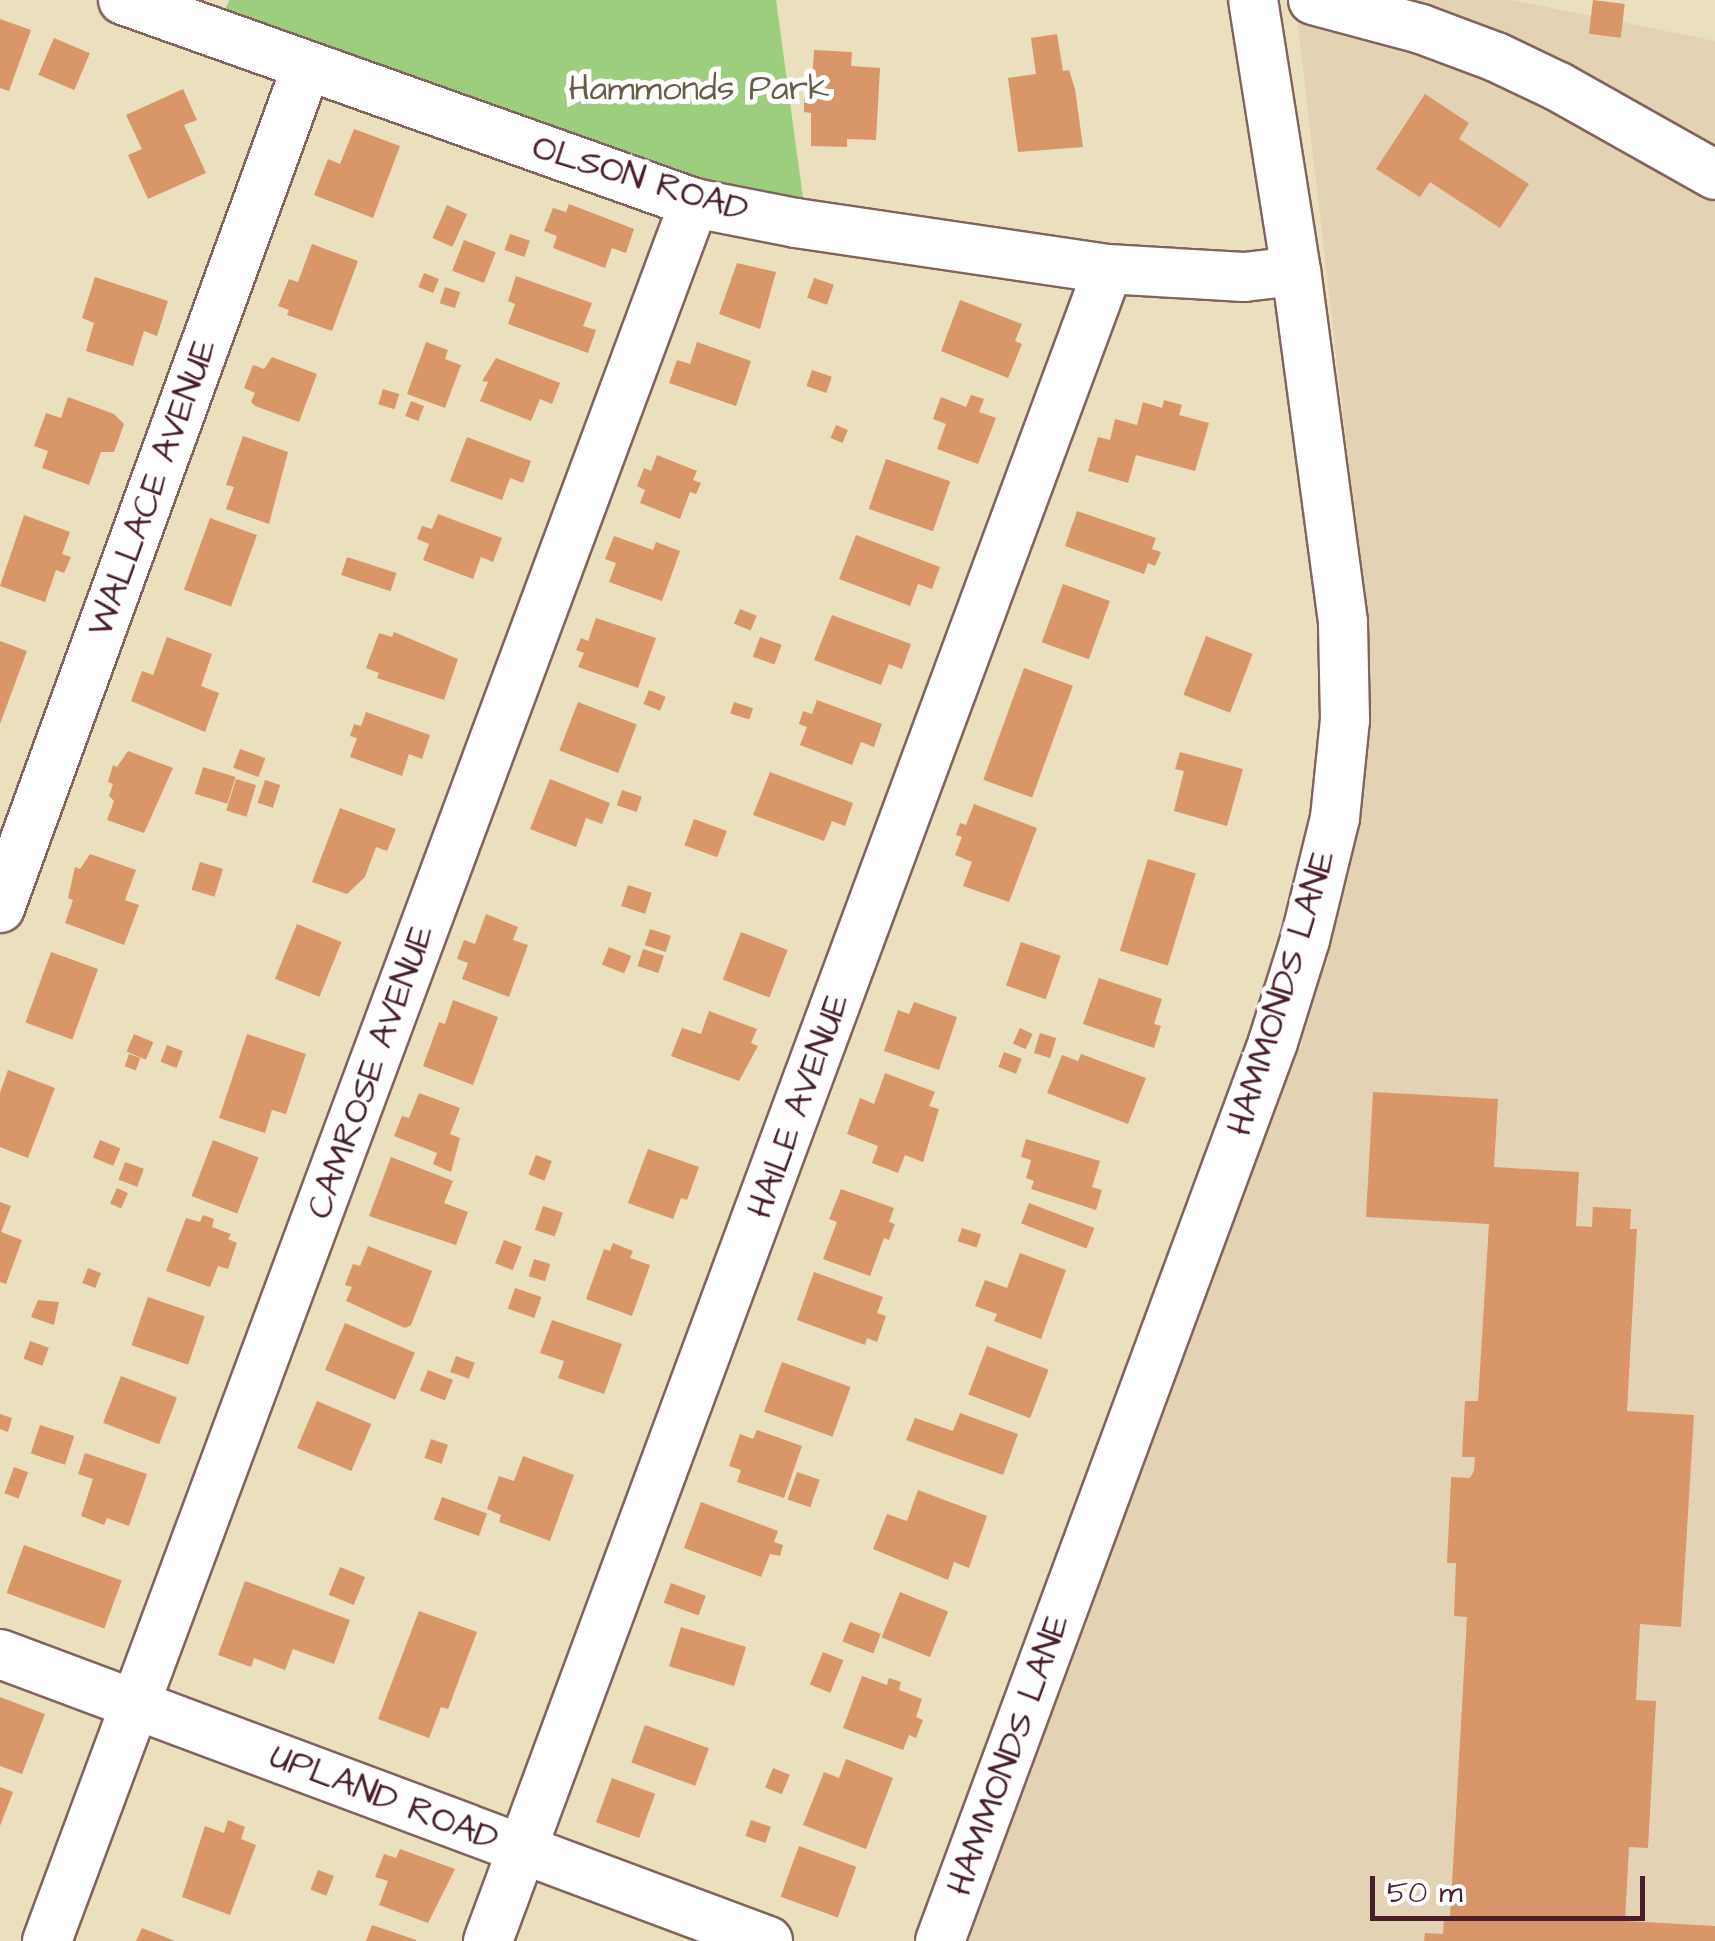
<!DOCTYPE html>
<html>
<head>
<meta charset="utf-8">
<style>
	body { margin:0 }
	#map { position:relative; width:1715px; height:1941px; overflow:hidden; background:#ebe0be; font-family:"Architects Daughter",sans-serif }
	div>[style] { position:absolute }
	.built>* { inset:0; background:#e4d2b4 }
	.green>* { inset:0; background:#9cce7d }
	.building>* { inset:0; background:#d89669; transform-origin:0 0 }
	.roads { filter:drop-shadow(2px 0 #82635e) drop-shadow(-2px 0 #82635e) drop-shadow(0 2px #82635e) drop-shadow(0 -2px #82635e) }
	.minor>* { height:48px; margin:-24px; padding:0 24px; transform-origin:24px; border-radius:24px; background:#fff }
	span { translate:-50% -50%; white-space:nowrap; text-align:center; line-height:1.15; -webkit-text-stroke:10px #fff; paint-order:stroke }
	.park-label { font-size:35px; color:#675c48 }
	.street-label { font-size:35px; color:#4a1f2b }
	.scale { position:absolute; left:1370px; top:1876px; width:275px; height:45px; box-sizing:border-box; border:5px solid #4a1f2b; border-top:0; padding-left:12px; font-size:30px; line-height:35px; white-space:nowrap; color:#4a1f2b; -webkit-text-stroke:8px #fff; paint-order:stroke }
</style>
</head>
<body>
<div id="map">
	<div class="built">
		<i style="clip-path:polygon(1295px 0,1511px 0,1715px 41px,1715px 1941px,966px 1941px,1288px 1065px,1339px 905px,1355px 822px,1369px 729px,1367px 622px)"></i>
	</div>
	<div class="green">
		<i style="clip-path:polygon(229px 0,776px 0,804px 205px,665px 172px,223px 15px)"></i>
	</div>
	<div class="building">
		<i style="left:1593px;top:0;width:32px;height:34px;rotate:7deg"></i>
		<i style="clip-path:polygon(0 19px,31px 30px,9px 91px,0 88px)"></i>
		<i style="clip-path:polygon(1057px 34px,1063px 71px,1069px 70px,1075px 89px,1083px 147px,1018px 152px,1008px 78px,1036px 74px,1031px 38px)"></i>
		<i style="left:54px;top:38px;width:39px;height:40px;rotate:23deg"></i>
		<i style="clip-path:polygon(814px 50px,852px 52px,851px 66px,880px 68px,876px 140px,847px 139px,847px 147px,811px 146px,811px 113px,804px 112px,804px 98px,811px 98px)"></i>
		<i style="clip-path:polygon(183px 89px,197px 120px,184px 125px,206px 173px,148px 199px,128px 155px,142px 149px,126px 115px)"></i>
		<i style="clip-path:polygon(1425px 94px,1469px 123px,1459px 139px,1529px 184px,1500px 228px,1430px 182px,1420px 197px,1376px 169px)"></i>
		<i style="clip-path:polygon(354px 129px,400px 146px,373px 218px,314px 195px,328px 159px,340px 164px)"></i>
		<i style="clip-path:polygon(569px 204px,634px 229px,626px 253px,612px 248px,605px 268px,553px 248px,557px 236px,544px 231px,553px 208px,566px 212px)"></i>
		<i style="left:447px;top:205px;width:22px;height:36px;rotate:24deg"></i>
		<i style="left:510px;top:234px;width:21px;height:17px;rotate:19deg"></i>
		<i style="left:464px;top:240px;width:34px;height:33px;rotate:21deg"></i>
		<i style="clip-path:polygon(312px 244px,358px 261px,332px 331px,287px 315px,289px 310px,278px 306px,289px 279px,298px 282px)"></i>
		<i style="clip-path:polygon(737px 263px,776px 272px,760px 329px,719px 314px)"></i>
		<i style="left:424px;top:273px;width:16px;height:15px;rotate:22deg"></i>
		<i style="clip-path:polygon(516px 276px,592px 303px,583px 326px,596px 330px,588px 353px,508px 324px,515px 304px,508px 301px)"></i>
		<i style="clip-path:polygon(95px 277px,168px 301px,157px 336px,144px 331px,133px 366px,86px 351px,94px 323px,82px 318px)"></i>
		<i style="left:814px;top:278px;width:21px;height:21px;rotate:19deg"></i>
		<i style="left:445px;top:287px;width:16px;height:17px;rotate:18deg"></i>
		<i style="clip-path:polygon(960px 300px,1022px 324px,1015px 341px,1022px 344px,1008px 378px,941px 351px)"></i>
		<i style="clip-path:polygon(426px 342px,448px 350px,445px 359px,461px 365px,445px 408px,407px 394px)"></i>
		<i style="clip-path:polygon(697px 342px,751px 361px,736px 406px,669px 383px,677px 360px,690px 364px)"></i>
		<i style="clip-path:polygon(272px 357px,317px 374px,299px 422px,255px 406px,251px 402px,255px 393px,244px 388px,253px 365px,264px 369px)"></i>
		<i style="clip-path:polygon(496px 358px,560px 383px,552px 404px,540px 399px,531px 421px,480px 401px,488px 382px,482px 381px)"></i>
		<i style="left:812px;top:370px;width:21px;height:17px;rotate:19deg"></i>
		<i style="left:383px;top:389px;width:17px;height:16px;rotate:17deg"></i>
		<i style="clip-path:polygon(971px 395px,984px 399px,979px 412px,996px 418px,978px 464px,937px 449px,946px 424px,933px 419px,941px 397px,966px 407px)"></i>
		<i style="clip-path:polygon(68px 397px,114px 414px,124px 424px,114px 452px,101px 452px,89px 485px,42px 468px,48px 451px,34px 446px,46px 413px,61px 418px)"></i>
		<i style="clip-path:polygon(1164px 400px,1182px 405px,1179px 415px,1209px 423px,1195px 471px,1136px 455px,1128px 483px,1088px 471px,1098px 437px,1110px 440px,1115px 419px,1137px 425px,1143px 402px,1162px 408px)"></i>
		<i style="left:411px;top:401px;width:14px;height:16px;rotate:21deg"></i>
		<i style="left:836px;top:425px;width:13px;height:14px;rotate:23deg"></i>
		<i style="clip-path:polygon(243px 436px,288px 452px,269px 524px,226px 509px,234px 487px,226px 485px)"></i>
		<i style="clip-path:polygon(467px 437px,531px 461px,523px 483px,510px 478px,502px 500px,450px 481px)"></i>
		<i style="clip-path:polygon(657px 455px,697px 471px,693px 480px,701px 483px,696px 494px,690px 492px,680px 519px,640px 503px,645px 490px,637px 486px,644px 468px,651px 471px)"></i>
		<i style="left:886px;top:459px;width:68px;height:53px;rotate:19deg"></i>
		<i style="clip-path:polygon(1077px 511px,1156px 538px,1152px 549px,1161px 552px,1155px 566px,1148px 563px,1144px 574px,1065px 546px)"></i>
		<i style="clip-path:polygon(438px 514px,502px 538px,493px 562px,481px 557px,473px 579px,423px 560px,429px 544px,417px 539px,422px 526px,432px 529px)"></i>
		<i style="clip-path:polygon(24px 515px,70px 532px,62px 554px,71px 557px,64px 573px,56px 570px,45px 602px,0 586px)"></i>
		<i style="left:210px;top:518px;width:50px;height:76px;rotate:20deg"></i>
		<i style="clip-path:polygon(856px 535px,940px 567px,932px 589px,918px 584px,910px 606px,839px 579px)"></i>
		<i style="clip-path:polygon(614px 536px,653px 550px,656px 542px,680px 551px,662px 601px,609px 582px,616px 563px,605px 559px)"></i>
		<i style="left:347px;top:557px;width:52px;height:19px;rotate:18deg"></i>
		<i style="left:1063px;top:584px;width:50px;height:62px;rotate:20deg"></i>
		<i style="left:740px;top:609px;width:18px;height:16px;rotate:22deg"></i>
		<i style="clip-path:polygon(832px 615px,911px 644px,902px 669px,889px 664px,881px 685px,814px 660px)"></i>
		<i style="clip-path:polygon(596px 618px,656px 638px,638px 688px,578px 667px,584px 653px,576px 650px,581px 638px,588px 641px)"></i>
		<i style="clip-path:polygon(394px 632px,458px 659px,444px 700px,377px 678px,379px 673px,366px 668px,379px 633px,392px 637px)"></i>
		<i style="left:1206px;top:636px;width:50px;height:63px;rotate:21deg"></i>
		<i style="clip-path:polygon(167px 637px,212px 654px,201px 686px,219px 693px,205px 732px,131px 701px,142px 671px,153px 675px)"></i>
		<i style="left:760px;top:637px;width:23px;height:21px;rotate:20deg"></i>
		<i style="clip-path:polygon(0 641px,27px 651px,0 724px)"></i>
		<i style="left:1024px;top:668px;width:52px;height:119px;rotate:20deg"></i>
		<i style="left:649px;top:690px;width:18px;height:15px;rotate:22deg"></i>
		<i style="clip-path:polygon(817px 700px,882px 724px,874px 747px,861px 742px,852px 765px,800px 745px,807px 727px,799px 724px,803px 711px,812px 714px)"></i>
		<i style="left:578px;top:702px;width:63px;height:52px;rotate:21deg"></i>
		<i style="left:734px;top:702px;width:20px;height:12px;rotate:18deg"></i>
		<i style="clip-path:polygon(366px 712px,430px 735px,422px 759px,409px 754px,402px 776px,350px 757px,357px 738px,350px 736px,354px 724px,361px 726px)"></i>
		<i style="left:240px;top:749px;width:27px;height:20px;rotate:20deg"></i>
		<i style="clip-path:polygon(128px 751px,173px 768px,144px 833px,107px 820px,114px 801px,109px 796px,113px 784px,108px 782px,113px 765px,117px 767px)"></i>
		<i style="clip-path:polygon(1180px 752px,1243px 769px,1227px 826px,1174px 811px,1184px 771px,1175px 769px)"></i>
		<i style="left:203px;top:767px;width:34px;height:28px;rotate:17deg"></i>
		<i style="clip-path:polygon(770px 772px,853px 803px,845px 826px,832px 821px,824px 841px,753px 815px)"></i>
		<i style="left:236px;top:779px;width:21px;height:33px;rotate:17deg"></i>
		<i style="clip-path:polygon(550px 779px,610px 803px,602px 824px,586px 818px,576px 847px,530px 829px)"></i>
		<i style="left:265px;top:780px;width:16px;height:24px;rotate:18deg"></i>
		<i style="left:622px;top:790px;width:21px;height:16px;rotate:19deg"></i>
		<i style="clip-path:polygon(974px 804px,1037px 828px,1009px 902px,963px 886px,972px 862px,955px 855px,962px 837px,956px 835px,960px 823px,966px 825px)"></i>
		<i style="clip-path:polygon(340px 808px,396px 829px,387px 851px,376px 847px,365px 877px,347px 894px,312px 882px)"></i>
		<i style="left:694px;top:819px;width:35px;height:28px;rotate:20deg"></i>
		<i style="clip-path:polygon(90px 854px,136px 870px,125px 900px,139px 905px,124px 945px,65px 923px,73px 900px,68px 898px,75px 867px,80px 869px)"></i>
		<i style="left:1148px;top:859px;width:50px;height:96px;rotate:17deg"></i>
		<i style="left:200px;top:862px;width:24px;height:29px;rotate:17deg"></i>
		<i style="left:628px;top:885px;width:25px;height:22px;rotate:18deg"></i>
		<i style="clip-path:polygon(486px 914px,518px 927px,513px 940px,528px 945px,509px 997px,462px 979px,468px 963px,457px 959px,459px 953px,464px 940px,475px 944px)"></i>
		<i style="left:297px;top:924px;width:48px;height:59px;rotate:22deg"></i>
		<i style="left:650px;top:929px;width:22px;height:17px;rotate:18deg"></i>
		<i style="left:741px;top:932px;width:50px;height:51px;rotate:21deg"></i>
		<i style="left:1021px;top:942px;width:42px;height:46px;rotate:19deg"></i>
		<i style="left:609px;top:947px;width:24px;height:19px;rotate:22deg"></i>
		<i style="left:643px;top:949px;width:22px;height:18px;rotate:18deg"></i>
		<i style="left:51px;top:952px;width:50px;height:75px;rotate:20deg"></i>
		<i style="clip-path:polygon(1099px 978px,1162px 999px,1154px 1024px,1161px 1026px,1154px 1048px,1083px 1024px)"></i>
		<i style="clip-path:polygon(453px 1000px,498px 1017px,473px 1085px,423px 1066px,439px 1022px,445px 1024px)"></i>
		<i style="clip-path:polygon(914px 1002px,957px 1017px,939px 1070px,884px 1051px,898px 1010px,909px 1014px)"></i>
		<i style="clip-path:polygon(709px 1011px,757px 1029px,751px 1043px,758px 1046px,739px 1081px,671px 1056px,682px 1028px,701px 1034px)"></i>
		<i style="left:1020px;top:1028px;width:14px;height:17px;rotate:25deg"></i>
		<i style="left:1040px;top:1033px;width:17px;height:21px;rotate:17deg"></i>
		<i style="left:134px;top:1034px;width:21px;height:19px;rotate:23deg"></i>
		<i style="clip-path:polygon(247px 1034px,306px 1054px,286px 1114px,272px 1110px,265px 1133px,219px 1118px)"></i>
		<i style="left:167px;top:1045px;width:17px;height:18px;rotate:21deg"></i>
		<i style="left:1004px;top:1052px;width:19px;height:16px;rotate:21deg"></i>
		<i style="left:129px;top:1054px;width:12px;height:13px;rotate:20deg"></i>
		<i style="clip-path:polygon(1081px 1054px,1146px 1078px,1128px 1124px,1047px 1093px,1062px 1055px,1078px 1061px)"></i>
		<i style="clip-path:polygon(8px 1070px,55px 1088px,28px 1158px,0 1147px,0 1093px)"></i>
		<i style="clip-path:polygon(885px 1073px,935px 1092px,929px 1106px,939px 1109px,923px 1162px,905px 1155px,898px 1173px,872px 1163px,878px 1146px,847px 1134px,860px 1098px,874px 1104px)"></i>
		<i style="clip-path:polygon(1373px 1092px,1498px 1099px,1494px 1167px,1579px 1172px,1576px 1226px,1592px 1227px,1593px 1207px,1631px 1209px,1630px 1229px,1637px 1229px,1627px 1411px,1694px 1415px,1681px 1627px,1640px 1624px,1636px 1700px,1656px 1701px,1648px 1848px,1629px 1847px,1625px 1921px,1715px 1926px,1715px 1941px,1424px 1941px,1425px 1933px,1443px 1934px,1444px 1919px,1450px 1919px,1467px 1617px,1454px 1616px,1456px 1563px,1447px 1563px,1451px 1481px,1451px 1477px,1470px 1478px,1474px 1471px,1475px 1457px,1462px 1457px,1465px 1401px,1478px 1401px,1489px 1224px,1366px 1217px)"></i>
		<i style="clip-path:polygon(419px 1093px,460px 1108px,450px 1134px,460px 1138px,451px 1172px,433px 1164px,437px 1153px,394px 1136px,402px 1116px,409px 1118px)"></i>
		<i style="clip-path:polygon(1026px 1139px,1100px 1161px,1092px 1187px,1102px 1190px,1096px 1210px,1031px 1189px,1034px 1181px,1026px 1178px,1031px 1160px,1021px 1157px)"></i>
		<i style="left:100px;top:1140px;width:22px;height:19px;rotate:22deg"></i>
		<i style="left:213px;top:1140px;width:49px;height:60px;rotate:21deg"></i>
		<i style="clip-path:polygon(648px 1149px,699px 1167px,687px 1200px,681px 1198px,673px 1219px,628px 1203px)"></i>
		<i style="left:536px;top:1155px;width:17px;height:21px;rotate:21deg"></i>
		<i style="clip-path:polygon(391px 1157px,453px 1181px,444px 1203px,468px 1212px,456px 1245px,369px 1216px)"></i>
		<i style="left:125px;top:1162px;width:20px;height:19px;rotate:20deg"></i>
		<i style="left:117px;top:1188px;width:12px;height:17px;rotate:24deg"></i>
		<i style="clip-path:polygon(841px 1189px,894px 1208px,889px 1222px,895px 1224px,889px 1240px,884px 1238px,870px 1276px,823px 1259px,837px 1222px,829px 1219px)"></i>
		<i style="clip-path:polygon(0 1202px,11px 1206px,1px 1232px,22px 1240px,6px 1284px,0 1282px)"></i>
		<i style="left:1029px;top:1203px;width:70px;height:22px;rotate:21deg"></i>
		<i style="left:543px;top:1206px;width:21px;height:25px;rotate:19deg"></i>
		<i style="clip-path:polygon(203px 1215px,214px 1219px,212px 1227px,231px 1234px,228px 1239px,237px 1243px,228px 1269px,218px 1266px,210px 1287px,166px 1271px,186px 1218px,200px 1222px)"></i>
		<i style="left:962px;top:1228px;width:20px;height:14px;rotate:18deg"></i>
		<i style="left:504px;top:1240px;width:19px;height:25px;rotate:21deg"></i>
		<i style="clip-path:polygon(613px 1243px,633px 1251px,630px 1258px,650px 1265px,632px 1316px,586px 1299px,604px 1249px,610px 1251px)"></i>
		<i style="clip-path:polygon(368px 1246px,432px 1271px,411px 1325px,405px 1328px,346px 1301px,352px 1287px,345px 1285px,348px 1277px,353px 1264px,360px 1266px)"></i>
		<i style="clip-path:polygon(1020px 1253px,1066px 1270px,1041px 1339px,994px 1321px,997px 1314px,975px 1306px,985px 1280px,1007px 1288px)"></i>
		<i style="left:534px;top:1259px;width:17px;height:18px;rotate:17deg"></i>
		<i style="left:88px;top:1268px;width:14px;height:16px;rotate:21deg"></i>
		<i style="clip-path:polygon(814px 1272px,883px 1297px,877px 1313px,886px 1316px,877px 1342px,867px 1338px,865px 1345px,797px 1320px)"></i>
		<i style="left:515px;top:1288px;width:28px;height:22px;rotate:19deg"></i>
		<i style="left:148px;top:1297px;width:60px;height:51px;rotate:19deg"></i>
		<i style="clip-path:polygon(38px 1300px,59px 1302px,54px 1325px,31px 1317px)"></i>
		<i style="clip-path:polygon(552px 1320px,622px 1344px,604px 1394px,558px 1378px,564px 1361px,540px 1353px)"></i>
		<i style="left:345px;top:1323px;width:76px;height:51px;rotate:23deg"></i>
		<i style="left:30px;top:1341px;width:20px;height:19px;rotate:20deg"></i>
		<i style="left:987px;top:1346px;width:66px;height:52px;rotate:21deg"></i>
		<i style="left:456px;top:1356px;width:20px;height:17px;rotate:20deg"></i>
		<i style="left:782px;top:1362px;width:73px;height:53px;rotate:20deg"></i>
		<i style="left:428px;top:1370px;width:27px;height:22px;rotate:22deg"></i>
		<i style="left:121px;top:1376px;width:60px;height:50px;rotate:21deg"></i>
		<i style="left:317px;top:1401px;width:59px;height:51px;rotate:23deg"></i>
		<i style="clip-path:polygon(960px 1413px,1018px 1434px,1003px 1475px,906px 1440px,915px 1418px,953px 1431px)"></i>
		<i style="clip-path:polygon(0 1414px,12px 1418px,8px 1432px,0 1429px)"></i>
		<i style="left:40px;top:1425px;width:36px;height:30px;rotate:18deg"></i>
		<i style="clip-path:polygon(757px 1430px,802px 1446px,784px 1498px,737px 1482px,741px 1470px,729px 1466px,740px 1434px,753px 1439px)"></i>
		<i style="left:431px;top:1439px;width:18px;height:20px;rotate:19deg"></i>
		<i style="clip-path:polygon(85px 1453px,147px 1474px,129px 1526px,107px 1518px,104px 1525px,81px 1516px,93px 1479px,78px 1474px)"></i>
		<i style="clip-path:polygon(523px 1456px,574px 1475px,550px 1541px,499px 1522px,501px 1515px,487px 1509px,499px 1476px,514px 1481px)"></i>
		<i style="left:14px;top:1467px;width:15px;height:28px;rotate:20deg"></i>
		<i style="left:797px;top:1472px;width:24px;height:29px;rotate:19deg"></i>
		<i style="clip-path:polygon(918px 1490px,987px 1516px,969px 1568px,954px 1562px,948px 1580px,873px 1549px,887px 1514px,907px 1521px)"></i>
		<i style="left:442px;top:1497px;width:48px;height:24px;rotate:20deg"></i>
		<i style="clip-path:polygon(701px 1502px,778px 1531px,774px 1542px,783px 1545px,780px 1556px,770px 1554px,761px 1577px,684px 1548px)"></i>
		<i style="left:24px;top:1545px;width:104px;height:51px;rotate:20deg"></i>
		<i style="left:340px;top:1567px;width:27px;height:30px;rotate:22deg"></i>
		<i style="clip-path:polygon(245px 1581px,350px 1620px,334px 1664px,293px 1649px,285px 1670px,254px 1658px,251px 1667px,218px 1655px)"></i>
		<i style="left:671px;top:1583px;width:37px;height:21px;rotate:20deg"></i>
		<i style="left:900px;top:1592px;width:52px;height:49px;rotate:22deg"></i>
		<i style="clip-path:polygon(419px 1611px,477px 1632px,448px 1709px,441px 1707px,429px 1738px,378px 1719px)"></i>
		<i style="left:850px;top:1622px;width:33px;height:21px;rotate:21deg"></i>
		<i style="left:681px;top:1627px;width:68px;height:41px;rotate:17deg"></i>
		<i style="left:823px;top:1652px;width:22px;height:35px;rotate:22deg"></i>
		<i style="clip-path:polygon(862px 1676px,887px 1685px,889px 1678px,901px 1682px,899px 1690px,922px 1699px,916px 1717px,923px 1720px,916px 1738px,909px 1735px,903px 1750px,843px 1728px)"></i>
		<i style="clip-path:polygon(0 1697px,45px 1714px,22px 1774px,0 1766px)"></i>
		<i style="left:645px;top:1725px;width:68px;height:40px;rotate:20deg"></i>
		<i style="clip-path:polygon(846px 1759px,893px 1778px,866px 1849px,803px 1825px,824px 1772px,839px 1778px)"></i>
		<i style="left:773px;top:1768px;width:18px;height:21px;rotate:22deg"></i>
		<i style="left:612px;top:1778px;width:46px;height:47px;rotate:20deg"></i>
		<i style="clip-path:polygon(0 1787px,13px 1792px,0 1826px)"></i>
		<i style="clip-path:polygon(228px 1820px,245px 1827px,241px 1839px,256px 1845px,230px 1915px,182px 1897px,205px 1826px,224px 1833px)"></i>
		<i style="left:751px;top:1820px;width:21px;height:17px;rotate:19deg"></i>
		<i style="left:799px;top:1846px;width:61px;height:54px;rotate:20deg"></i>
		<i style="clip-path:polygon(400px 1849px,455px 1869px,428px 1923px,379px 1905px,388px 1881px,375px 1877px,384px 1854px,396px 1858px)"></i>
		<i style="left:318px;top:1870px;width:17px;height:21px;rotate:21deg"></i>
		<i style="clip-path:polygon(372px 1925px,416px 1940px,416px 1941px,366px 1941px)"></i>
		<i style="clip-path:polygon(142px 1928px,175px 1941px,136px 1941px)"></i>
	</div>
	<div class="roads">
		<div class="minor">
			<i style="left:123px;top:0;width:606px;rotate:19.57deg"></i>
			<i style="left:694px;top:203px;width:104px;rotate:11.1deg"></i>
			<i style="left:796px;top:223px;width:315px;rotate:8.4deg"></i>
			<i style="left:1108px;top:269px;width:136px;rotate:3.4deg"></i>
			<i style="left:1244px;top:277px;width:52px;rotate:-6.6deg"></i>
			<i style="left:1313px;top:0;width:112px;rotate:15deg"></i>
			<i style="left:1421px;top:29px;width:80px;rotate:20.5deg"></i>
			<i style="left:1496px;top:57px;width:70px;rotate:25.5deg"></i>
			<i style="left:1559px;top:87px;width:179px;rotate:29.4deg"></i>
			<i style="left:0;top:908px;width:894px;rotate:-69.98deg"></i>
			<i style="left:0;top:1654px;width:820px;rotate:20.49deg"></i>
			<i style="left:47px;top:1941px;width:1855px;rotate:-69.58deg"></i>
			<i style="left:488px;top:1941px;width:1783px;rotate:-69.65deg"></i>
			<i style="left:940px;top:1941px;width:959px;rotate:-69.67deg"></i>
			<i style="left:1273px;top:1042px;width:107px;rotate:-72.6deg"></i>
			<i style="left:1305px;top:940px;width:126px;rotate:-76.2deg"></i>
			<i style="left:1335px;top:818px;width:99px;rotate:-84.2deg"></i>
			<i style="left:1345px;top:720px;width:98px;rotate:-91.2deg"></i>
			<i style="left:1343px;top:622px;width:354px;rotate:-97.6deg"></i>
			<i style="left:1296px;top:271px;width:274px;rotate:-99deg"></i>
		</div>
	</div>
	<div class="park-label">
		<span style="left:699px;top:89px">Hammonds Park</span>
	</div>
	<div class="street-label">
		<span style="left:640px;top:179px;rotate:17deg">OLSON ROAD</span>
		<span style="left:153px;top:488px;rotate:-70deg">WALLACE AVENUE</span>
		<span style="left:1282px;top:993px;rotate:-73deg">HAMMONDS LANE</span>
		<span style="left:371px;top:1072px;rotate:-70deg">CAMROSE AVENUE</span>
		<span style="left:799px;top:1106px;rotate:-70deg">HAILE AVENUE</span>
		<span style="left:1009px;top:1755px;rotate:-70deg">HAMMONDS LANE</span>
		<span style="left:384px;top:1798px;rotate:21deg">UPLAND ROAD</span>
	</div>
	<div class="scale">50 m</div>
</div>
</body>
</html>
